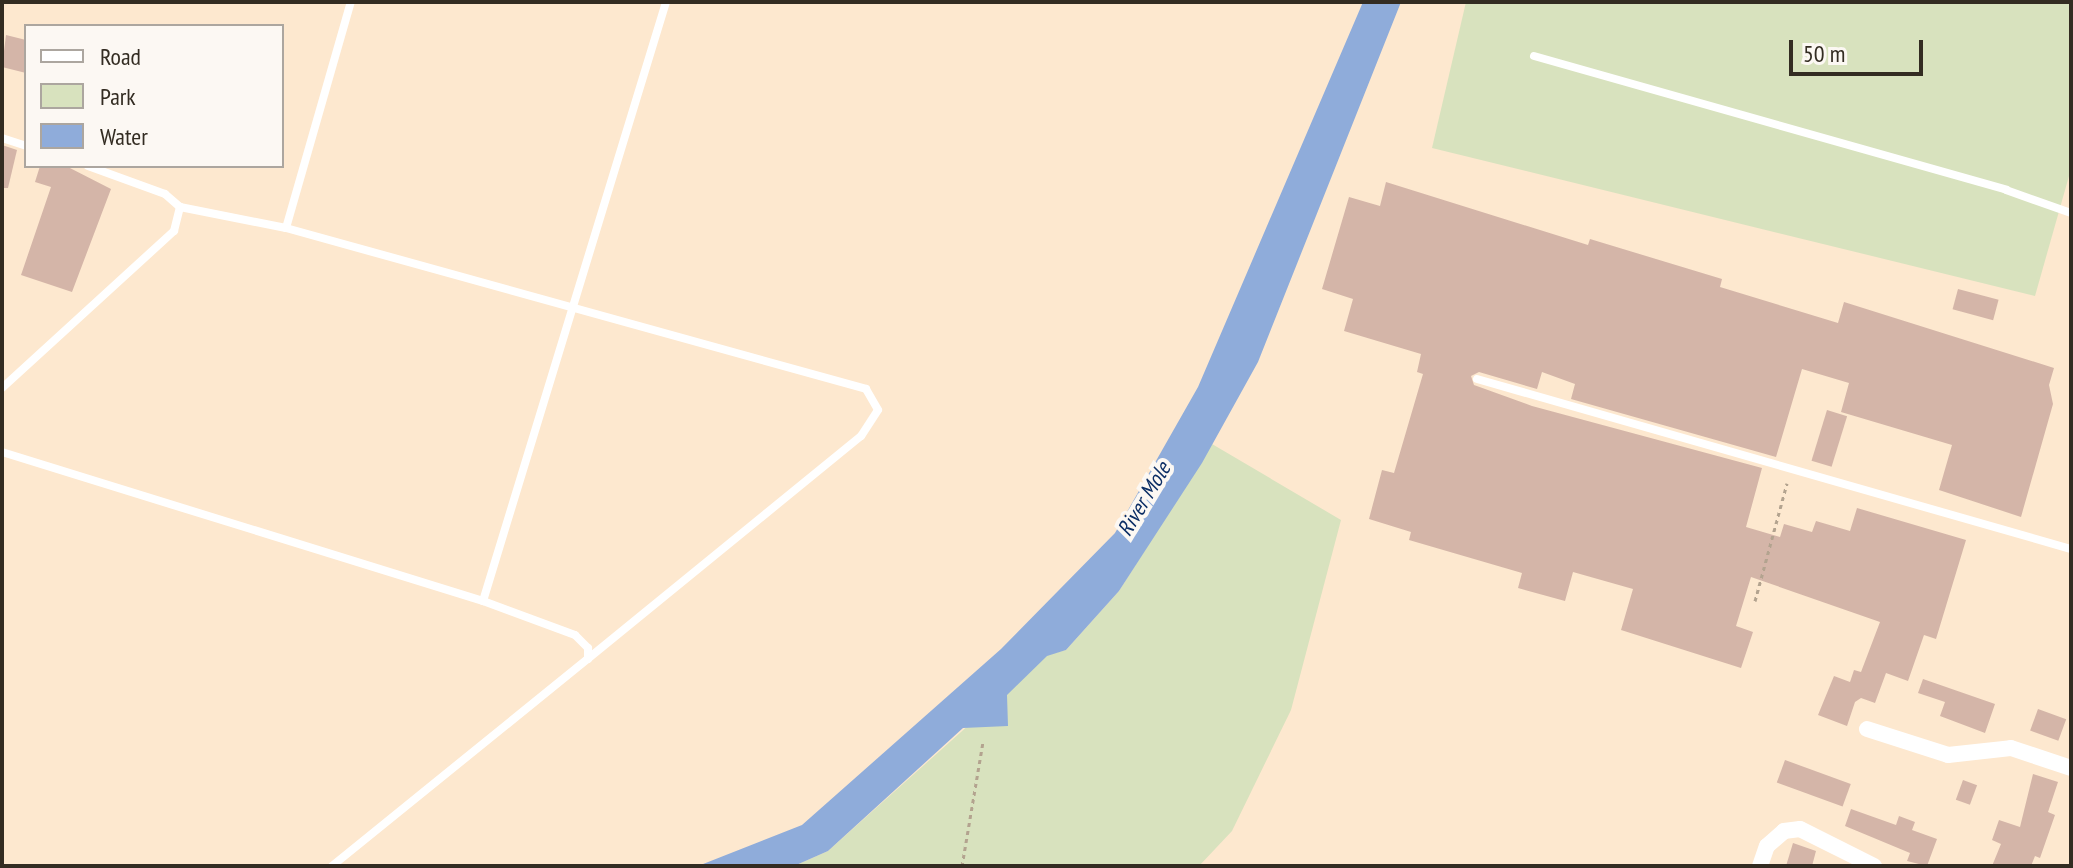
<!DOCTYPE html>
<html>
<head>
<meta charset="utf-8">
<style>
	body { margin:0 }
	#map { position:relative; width:2073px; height:868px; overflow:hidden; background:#fde8cf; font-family:"PT Sans Narrow",sans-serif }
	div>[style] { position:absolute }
	.green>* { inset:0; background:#d8e2be }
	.water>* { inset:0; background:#8facda }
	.building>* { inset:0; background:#d4b5a8; transform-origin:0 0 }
	.path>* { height:3px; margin-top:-1.5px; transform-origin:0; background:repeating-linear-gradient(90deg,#b3a38f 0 4px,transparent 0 8px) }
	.lane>* { height:8px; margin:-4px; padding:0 4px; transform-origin:4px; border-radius:4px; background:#fff }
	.street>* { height:16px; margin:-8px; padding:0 8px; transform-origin:8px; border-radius:8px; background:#fff }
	span { translate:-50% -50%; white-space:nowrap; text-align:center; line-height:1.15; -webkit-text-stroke:8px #fcf8f3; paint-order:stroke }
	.water-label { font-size:22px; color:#0c2e65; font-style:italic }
	.frame { position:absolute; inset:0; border:4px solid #332c22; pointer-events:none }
	.legend { position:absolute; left:24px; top:24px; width:260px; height:144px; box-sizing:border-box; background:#fcf8f3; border:2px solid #aca69f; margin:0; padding:10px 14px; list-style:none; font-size:24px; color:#332c22 }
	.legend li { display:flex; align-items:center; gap:16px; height:40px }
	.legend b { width:40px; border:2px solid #aca69f }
	.scale { position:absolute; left:1789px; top:40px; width:134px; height:36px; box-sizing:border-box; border:4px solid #332c22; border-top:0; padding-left:10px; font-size:24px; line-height:28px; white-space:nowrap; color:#332c22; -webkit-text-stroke:6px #fcf8f3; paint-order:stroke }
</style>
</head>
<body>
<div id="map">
	<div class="green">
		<i style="clip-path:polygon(1466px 2px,2071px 2px,2071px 169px,2035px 296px,1432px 148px)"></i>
		<i style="clip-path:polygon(1212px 444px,1341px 520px,1291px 710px,1232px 831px,1199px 866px,794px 866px,828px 851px,1047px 655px,1066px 650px,1119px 591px)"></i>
	</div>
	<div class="water">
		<i style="clip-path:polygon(1363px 2px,1401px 2px,1258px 362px,1202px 463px,1119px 591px,1066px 650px,1047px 656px,1007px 695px,1008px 726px,963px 728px,828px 851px,794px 866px,698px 866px,802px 825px,1001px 649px,1115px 533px,1198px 387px)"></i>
	</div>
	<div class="building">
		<i style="clip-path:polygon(6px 35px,26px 40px,26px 73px,2px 67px)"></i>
		<i style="clip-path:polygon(2px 145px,17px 150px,8px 188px,2px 188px)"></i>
		<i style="clip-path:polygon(40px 166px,66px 166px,111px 189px,72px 292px,21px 275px,51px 187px,35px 182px)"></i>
		<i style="clip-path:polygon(1386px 182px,1588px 245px,1590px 239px,1722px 279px,1720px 287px,1838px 323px,1844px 302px,2054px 368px,2049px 385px,2053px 404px,2021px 517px,1939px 490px,1952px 445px,1841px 412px,1849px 383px,1802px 369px,1776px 457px,1571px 399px,1575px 384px,1542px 372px,1537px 389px,1479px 372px,1471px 376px,1474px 385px,1532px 406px,1762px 468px,1746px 527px,1780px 537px,1784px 524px,1812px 532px,1816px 521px,1850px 531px,1857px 508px,1966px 540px,1936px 639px,1924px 635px,1908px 681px,1886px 673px,1875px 703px,1861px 698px,1855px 702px,1847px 726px,1818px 715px,1834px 676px,1850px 682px,1854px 670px,1861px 672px,1880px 622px,1751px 577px,1736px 626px,1753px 632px,1741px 668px,1621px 630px,1633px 589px,1573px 572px,1565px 601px,1518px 588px,1522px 573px,1409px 540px,1411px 532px,1369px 519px,1382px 470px,1394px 473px,1423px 374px,1417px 372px,1421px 354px,1344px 331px,1353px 299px,1322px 289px,1349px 197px,1380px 206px)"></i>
		<i style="left:1958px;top:289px;width:42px;height:21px;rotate:15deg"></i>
		<i style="left:1827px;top:410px;width:21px;height:53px;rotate:17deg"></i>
		<i style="clip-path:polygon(1923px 679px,1995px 704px,1985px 733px,1940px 716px,1945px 702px,1918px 693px)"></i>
		<i style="left:2038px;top:709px;width:30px;height:23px;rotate:20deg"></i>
		<i style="left:1785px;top:760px;width:70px;height:24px;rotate:20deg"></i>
		<i style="clip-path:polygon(2033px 774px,2058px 782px,2048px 812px,2055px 815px,2040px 858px,2035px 856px,2031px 866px,1992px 866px,2001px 844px,1992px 840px,1999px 820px,2020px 827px)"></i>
		<i style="left:1963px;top:780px;width:15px;height:21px;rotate:20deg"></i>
		<i style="clip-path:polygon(1851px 809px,1896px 825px,1899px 816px,1915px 822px,1912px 830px,1937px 839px,1927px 866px,1907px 861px,1910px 853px,1845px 826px)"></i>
		<i style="clip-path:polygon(1793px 843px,1816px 851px,1812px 866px,1786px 866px)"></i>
	</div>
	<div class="path">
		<i style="left:1755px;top:601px;width:122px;rotate:-74.8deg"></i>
		<i style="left:962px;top:866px;width:126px;rotate:-80.4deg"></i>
	</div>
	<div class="lane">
		<i style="left:1534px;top:56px;width:491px;rotate:15.8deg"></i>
		<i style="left:2006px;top:190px;width:69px;rotate:19.5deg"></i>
		<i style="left:2px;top:138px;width:25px;rotate:18deg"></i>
		<i style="left:88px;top:166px;width:82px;rotate:20deg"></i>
		<i style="left:165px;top:194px;width:20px;rotate:41deg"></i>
		<i style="left:286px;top:228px;width:235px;rotate:-74deg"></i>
		<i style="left:1477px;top:379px;width:618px;rotate:15.97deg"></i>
		<i style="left:2px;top:388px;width:233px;rotate:-42.4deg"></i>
		<i style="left:174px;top:231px;width:25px;rotate:-76deg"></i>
		<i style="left:180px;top:207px;width:108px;rotate:11.2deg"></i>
		<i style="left:286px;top:228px;width:602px;rotate:15.51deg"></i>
		<i style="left:866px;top:389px;width:24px;rotate:60deg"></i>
		<i style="left:878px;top:410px;width:31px;rotate:123deg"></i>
		<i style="left:861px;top:436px;width:353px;rotate:140.8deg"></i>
		<i style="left:2px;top:452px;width:504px;rotate:17.21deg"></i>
		<i style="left:332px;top:866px;width:329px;rotate:-39deg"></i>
		<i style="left:588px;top:659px;width:11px;rotate:-90deg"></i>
		<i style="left:588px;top:648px;width:18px;rotate:-135deg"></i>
		<i style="left:575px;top:635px;width:98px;rotate:-159.7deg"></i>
		<i style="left:483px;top:601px;width:626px;rotate:-73.01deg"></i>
	</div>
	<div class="street">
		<i style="left:1867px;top:729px;width:85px;rotate:17.8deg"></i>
		<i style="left:1948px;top:755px;width:63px;rotate:-6.3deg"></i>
		<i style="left:2011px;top:748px;width:63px;rotate:18.4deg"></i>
		<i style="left:1760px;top:866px;width:21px;rotate:-71deg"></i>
		<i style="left:1767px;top:846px;width:23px;rotate:-41deg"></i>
		<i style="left:1784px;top:831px;width:16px;rotate:-7deg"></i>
		<i style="left:1800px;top:829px;width:83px;rotate:26.6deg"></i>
	</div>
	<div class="water-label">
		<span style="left:1144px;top:499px;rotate:-59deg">River Mole</span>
	</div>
	<div class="frame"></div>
	<ul class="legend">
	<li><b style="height:10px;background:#fff"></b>Road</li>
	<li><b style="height:22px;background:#d8e2be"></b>Park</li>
	<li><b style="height:22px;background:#8facda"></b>Water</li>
	</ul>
	<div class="scale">50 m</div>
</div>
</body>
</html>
